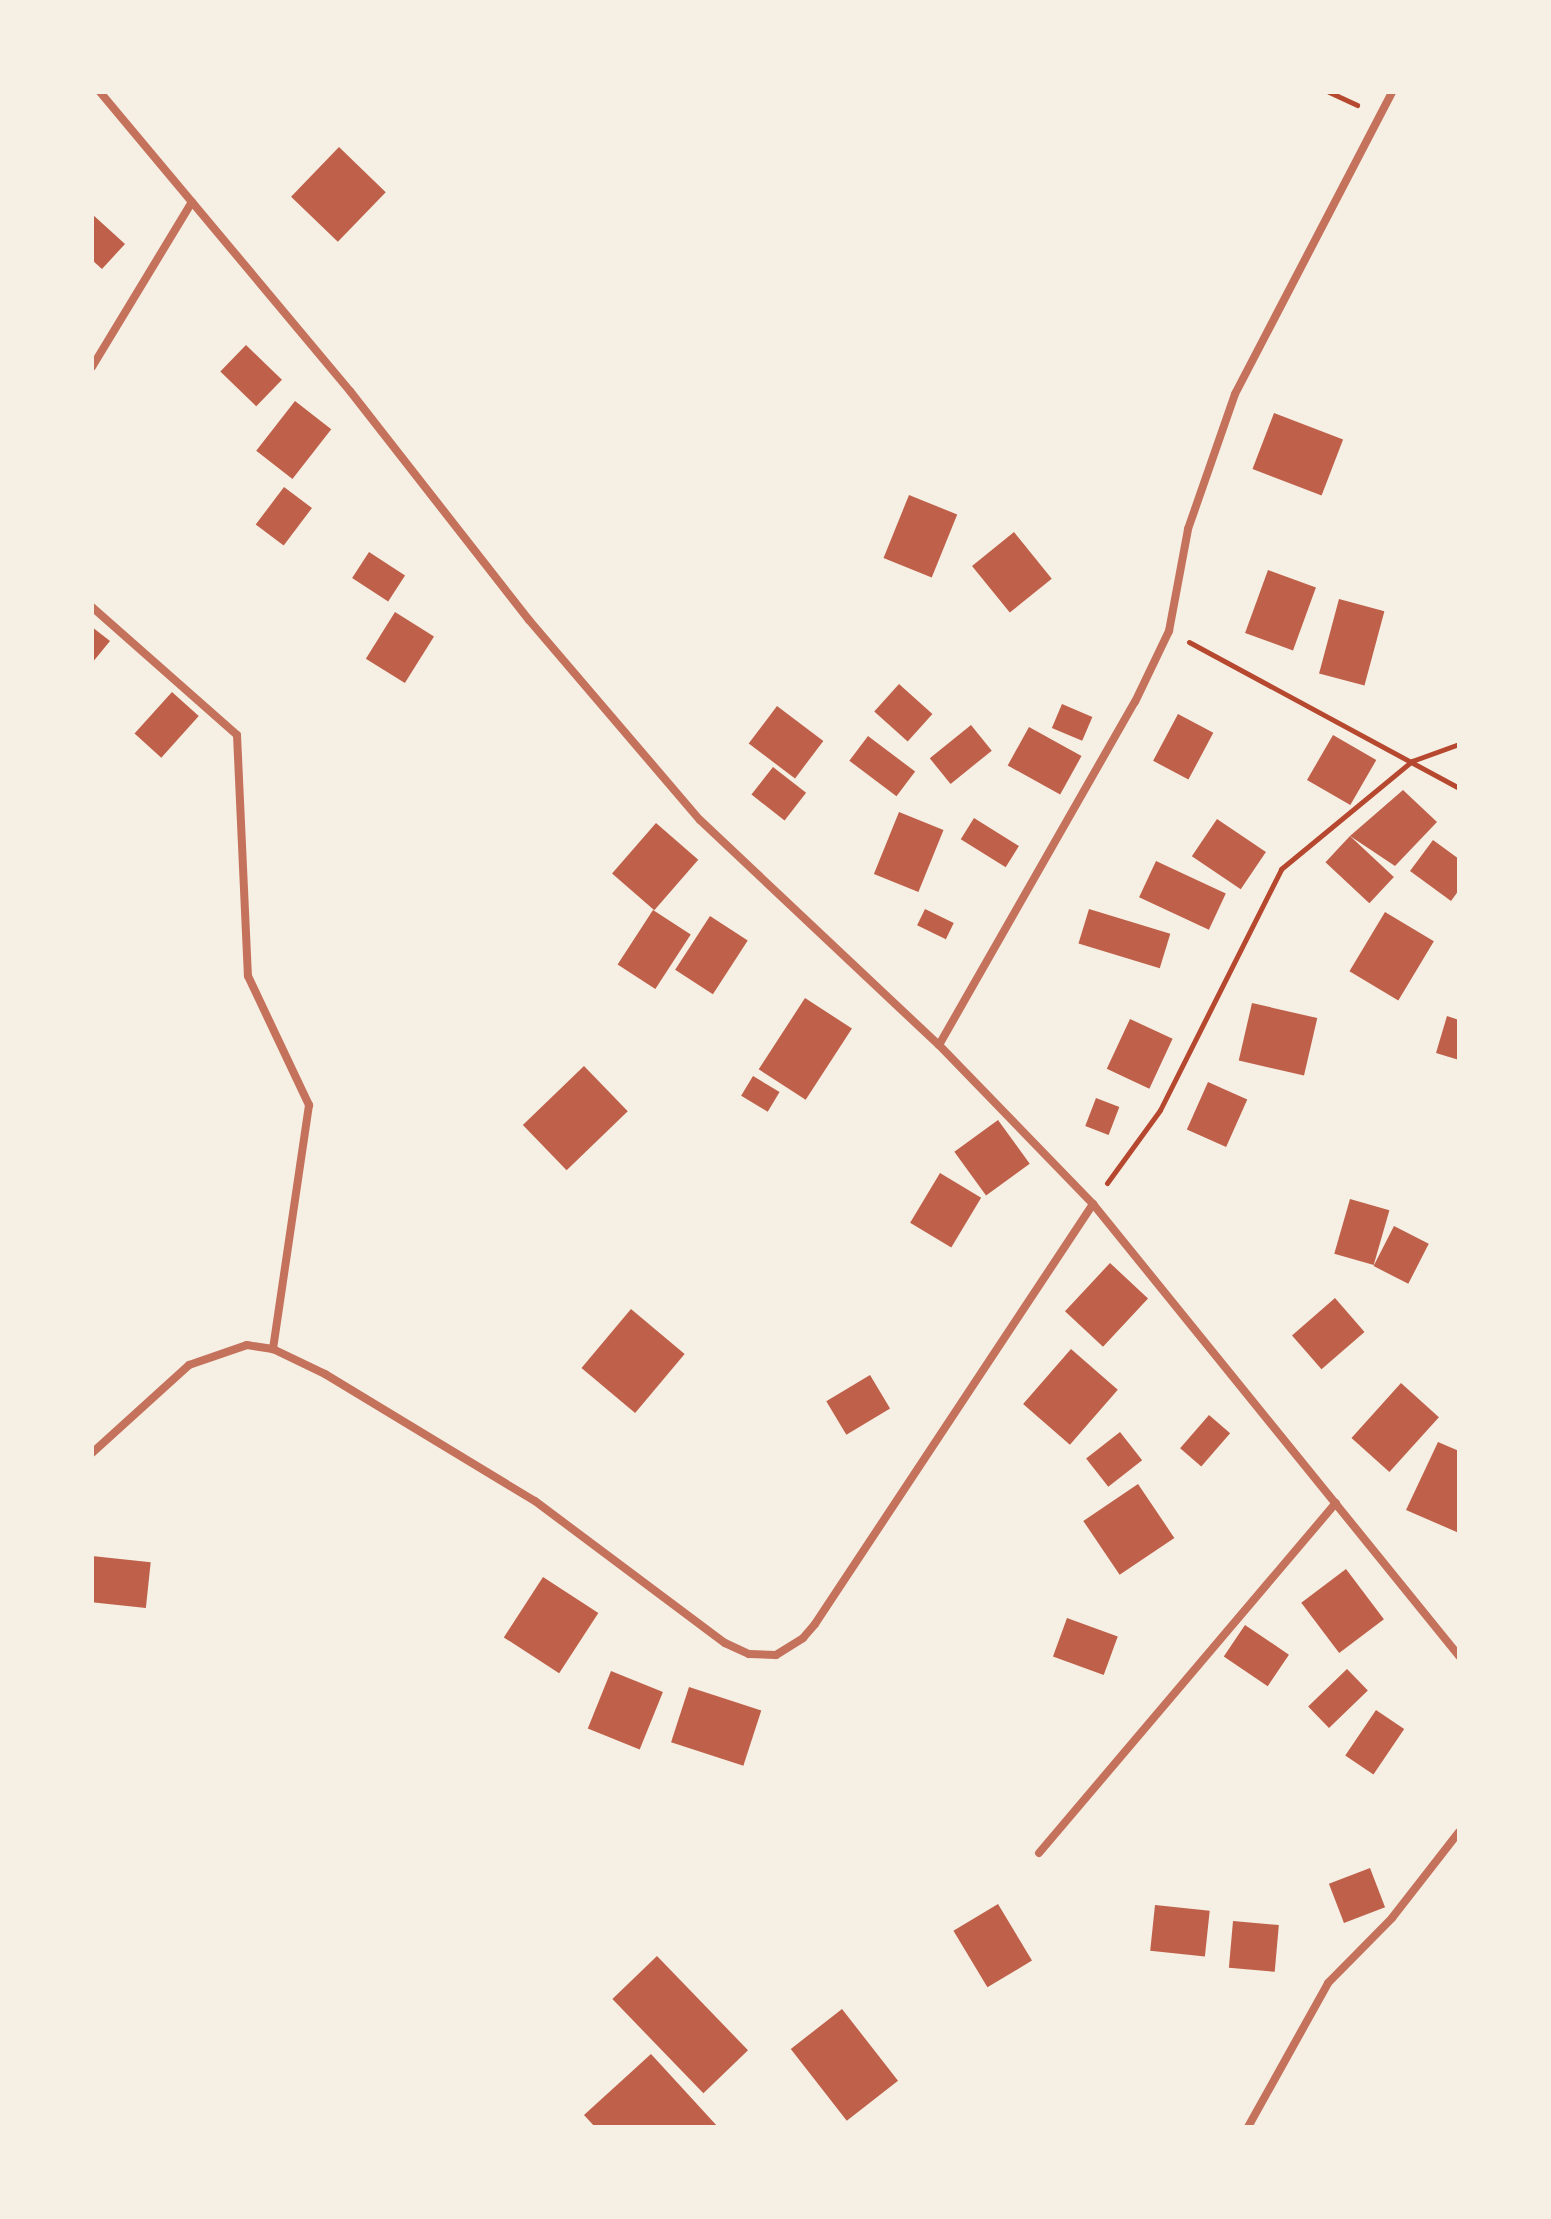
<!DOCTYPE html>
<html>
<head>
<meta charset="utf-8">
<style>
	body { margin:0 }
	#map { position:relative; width:1551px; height:2219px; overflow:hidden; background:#f6efe4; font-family:"Public Sans",sans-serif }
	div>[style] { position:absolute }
	.building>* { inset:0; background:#bf614a; transform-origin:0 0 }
	.path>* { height:5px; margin:-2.5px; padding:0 2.5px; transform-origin:2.5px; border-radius:2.5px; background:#b5482f }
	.minor>* { height:8px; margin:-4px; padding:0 4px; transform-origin:4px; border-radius:4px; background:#c5725c }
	span { translate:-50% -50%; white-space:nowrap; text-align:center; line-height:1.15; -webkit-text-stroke:6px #f6efe4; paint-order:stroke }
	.frame { position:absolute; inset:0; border:94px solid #f6efe4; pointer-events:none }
</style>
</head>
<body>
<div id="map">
	<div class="building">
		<i style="left:339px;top:147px;width:65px;height:69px;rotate:44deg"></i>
		<i style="clip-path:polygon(92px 214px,125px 244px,102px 269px,92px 260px)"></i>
		<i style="left:246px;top:345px;width:50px;height:37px;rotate:44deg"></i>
		<i style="left:295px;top:401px;width:46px;height:63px;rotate:38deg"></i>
		<i style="left:1274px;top:413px;width:74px;height:60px;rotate:21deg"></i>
		<i style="left:284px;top:487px;width:35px;height:47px;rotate:37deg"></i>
		<i style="left:909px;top:495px;width:52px;height:68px;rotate:22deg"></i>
		<i style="left:1014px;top:532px;width:60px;height:54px;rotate:51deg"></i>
		<i style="left:369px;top:552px;width:43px;height:31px;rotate:33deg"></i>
		<i style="left:1268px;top:570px;width:51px;height:67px;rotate:20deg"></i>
		<i style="left:1339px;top:599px;width:47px;height:77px;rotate:15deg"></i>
		<i style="left:395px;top:612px;width:46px;height:55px;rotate:32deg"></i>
		<i style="clip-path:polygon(92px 627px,110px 641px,92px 663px)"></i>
		<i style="left:899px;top:684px;width:45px;height:37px;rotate:42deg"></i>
		<i style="left:172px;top:692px;width:36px;height:56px;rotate:42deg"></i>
		<i style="left:1062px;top:704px;width:33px;height:26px;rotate:23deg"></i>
		<i style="left:777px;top:706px;width:58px;height:47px;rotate:37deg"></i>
		<i style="left:1178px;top:714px;width:40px;height:53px;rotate:28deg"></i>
		<i style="left:971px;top:725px;width:33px;height:53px;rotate:51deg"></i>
		<i style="left:1029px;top:727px;width:60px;height:44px;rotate:29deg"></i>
		<i style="left:1333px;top:735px;width:50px;height:52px;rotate:30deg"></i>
		<i style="left:868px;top:736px;width:59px;height:31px;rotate:37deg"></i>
		<i style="left:773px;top:767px;width:42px;height:35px;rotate:38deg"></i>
		<i style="clip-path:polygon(1403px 790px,1437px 822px,1395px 866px,1350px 836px)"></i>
		<i style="left:899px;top:812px;width:48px;height:67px;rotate:22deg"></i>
		<i style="left:974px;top:818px;width:53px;height:25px;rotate:32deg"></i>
		<i style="left:1217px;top:819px;width:59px;height:45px;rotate:34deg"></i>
		<i style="left:656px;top:823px;width:56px;height:67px;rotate:41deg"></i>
		<i style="left:1350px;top:836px;width:60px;height:36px;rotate:43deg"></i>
		<i style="clip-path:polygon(1433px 840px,1459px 859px,1459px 890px,1451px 901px,1410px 871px)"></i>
		<i style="left:1156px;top:861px;width:77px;height:40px;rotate:25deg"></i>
		<i style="left:925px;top:909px;width:32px;height:18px;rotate:26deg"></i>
		<i style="left:1089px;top:909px;width:85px;height:36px;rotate:17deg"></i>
		<i style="left:653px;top:910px;width:45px;height:65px;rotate:33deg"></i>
		<i style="left:1385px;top:912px;width:57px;height:69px;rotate:31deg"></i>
		<i style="left:710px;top:916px;width:45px;height:64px;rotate:33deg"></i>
		<i style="left:805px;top:998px;width:56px;height:85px;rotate:33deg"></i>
		<i style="left:1252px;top:1003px;width:67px;height:59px;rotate:13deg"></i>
		<i style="clip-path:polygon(1447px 1016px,1459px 1020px,1459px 1060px,1436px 1053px)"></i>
		<i style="left:1130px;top:1019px;width:47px;height:55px;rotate:25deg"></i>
		<i style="left:584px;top:1066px;width:63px;height:85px;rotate:46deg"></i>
		<i style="left:753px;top:1076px;width:31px;height:23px;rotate:31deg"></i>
		<i style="left:1208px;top:1082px;width:43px;height:52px;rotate:24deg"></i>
		<i style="left:1096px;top:1098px;width:25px;height:30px;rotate:21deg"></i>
		<i style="left:998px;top:1120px;width:54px;height:54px;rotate:54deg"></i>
		<i style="left:940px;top:1173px;width:48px;height:58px;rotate:31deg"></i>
		<i style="left:1350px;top:1199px;width:41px;height:57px;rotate:16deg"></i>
		<i style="left:1394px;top:1226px;width:39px;height:45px;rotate:27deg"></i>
		<i style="left:1110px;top:1263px;width:52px;height:66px;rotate:43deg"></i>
		<i style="left:1335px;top:1298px;width:45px;height:57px;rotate:49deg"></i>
		<i style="left:631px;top:1309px;width:70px;height:77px;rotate:40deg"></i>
		<i style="left:1071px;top:1349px;width:62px;height:73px;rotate:41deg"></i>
		<i style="left:870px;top:1375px;width:39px;height:51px;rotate:59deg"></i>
		<i style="left:1401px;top:1383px;width:51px;height:74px;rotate:42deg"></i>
		<i style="left:1209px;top:1415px;width:28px;height:44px;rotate:41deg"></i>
		<i style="left:1120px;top:1432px;width:36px;height:43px;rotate:52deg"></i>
		<i style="clip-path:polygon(1438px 1442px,1459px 1451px,1459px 1533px,1406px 1510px)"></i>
		<i style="left:1138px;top:1484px;width:65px;height:66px;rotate:56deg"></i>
		<i style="left:92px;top:1556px;width:59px;height:46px;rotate:6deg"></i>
		<i style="left:1346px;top:1569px;width:63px;height:56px;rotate:53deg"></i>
		<i style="left:543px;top:1577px;width:66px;height:72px;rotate:33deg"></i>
		<i style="left:1067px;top:1618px;width:54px;height:41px;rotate:20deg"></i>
		<i style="left:1245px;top:1625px;width:53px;height:38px;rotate:34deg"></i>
		<i style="left:1347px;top:1669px;width:30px;height:54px;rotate:46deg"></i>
		<i style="left:611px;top:1671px;width:56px;height:62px;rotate:22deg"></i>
		<i style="left:689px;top:1687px;width:76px;height:58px;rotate:18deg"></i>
		<i style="left:1376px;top:1710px;width:34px;height:55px;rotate:34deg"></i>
		<i style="left:1370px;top:1868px;width:42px;height:44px;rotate:69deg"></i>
		<i style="left:998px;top:1904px;width:66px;height:52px;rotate:59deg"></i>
		<i style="left:1155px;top:1905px;width:55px;height:46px;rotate:6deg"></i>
		<i style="left:1233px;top:1921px;width:46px;height:47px;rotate:5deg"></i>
		<i style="left:657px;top:1956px;width:131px;height:62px;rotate:46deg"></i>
		<i style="left:842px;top:2009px;width:91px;height:65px;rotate:52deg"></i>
		<i style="clip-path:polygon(651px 2054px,718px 2127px,595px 2127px,584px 2115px)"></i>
	</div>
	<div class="path">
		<i style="left:1329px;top:92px;width:31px;rotate:25deg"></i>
		<i style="left:1189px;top:642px;width:307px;rotate:28.4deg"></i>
		<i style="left:1107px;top:1183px;width:90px;rotate:-54deg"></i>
		<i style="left:1160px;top:1110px;width:270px;rotate:-63.3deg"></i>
		<i style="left:1281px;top:869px;width:170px;rotate:-39.5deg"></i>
		<i style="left:1412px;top:761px;width:50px;rotate:-19.9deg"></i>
	</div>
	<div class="minor">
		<i style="left:100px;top:92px;width:390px;rotate:50.1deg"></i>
		<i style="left:350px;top:391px;width:291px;rotate:52deg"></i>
		<i style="left:529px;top:620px;width:263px;rotate:49.5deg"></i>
		<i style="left:700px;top:820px;width:328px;rotate:43.3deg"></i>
		<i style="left:939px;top:1045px;width:221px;rotate:45.9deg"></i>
		<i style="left:1093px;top:1204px;width:582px;rotate:51deg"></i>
		<i style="left:92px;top:367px;width:193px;rotate:-58.8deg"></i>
		<i style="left:92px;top:607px;width:193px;rotate:41.4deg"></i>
		<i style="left:237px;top:735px;width:241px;rotate:87.4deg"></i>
		<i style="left:248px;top:976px;width:143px;rotate:64.7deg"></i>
		<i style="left:309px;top:1105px;width:247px;rotate:98.4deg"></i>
		<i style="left:939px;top:1045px;width:395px;rotate:-60.3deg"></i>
		<i style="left:1135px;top:702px;width:79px;rotate:-64.4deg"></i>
		<i style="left:1169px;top:631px;width:104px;rotate:-79.4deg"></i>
		<i style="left:1188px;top:529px;width:143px;rotate:-70.8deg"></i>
		<i style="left:1235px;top:394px;width:340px;rotate:-62.5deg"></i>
		<i style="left:92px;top:1453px;width:131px;rotate:-42.2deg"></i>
		<i style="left:189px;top:1365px;width:61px;rotate:-19deg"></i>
		<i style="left:247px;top:1345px;width:26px;rotate:9deg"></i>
		<i style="left:273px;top:1349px;width:58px;rotate:25.7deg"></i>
		<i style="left:325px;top:1374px;width:245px;rotate:31.2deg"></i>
		<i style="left:535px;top:1501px;width:237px;rotate:36.8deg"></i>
		<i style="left:725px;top:1643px;width:26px;rotate:25deg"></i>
		<i style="left:749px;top:1654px;width:27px;rotate:2deg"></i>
		<i style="left:776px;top:1655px;width:32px;rotate:-32deg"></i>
		<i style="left:803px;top:1638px;width:18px;rotate:-49deg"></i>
		<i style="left:815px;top:1624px;width:504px;rotate:-56.5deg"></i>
		<i style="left:1039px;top:1853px;width:459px;rotate:-49.7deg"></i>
		<i style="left:1248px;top:2127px;width:165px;rotate:-60.9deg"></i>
		<i style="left:1328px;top:1983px;width:91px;rotate:-45.4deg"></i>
		<i style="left:1392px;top:1918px;width:109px;rotate:-52.1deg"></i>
	</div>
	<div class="frame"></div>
</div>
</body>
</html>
